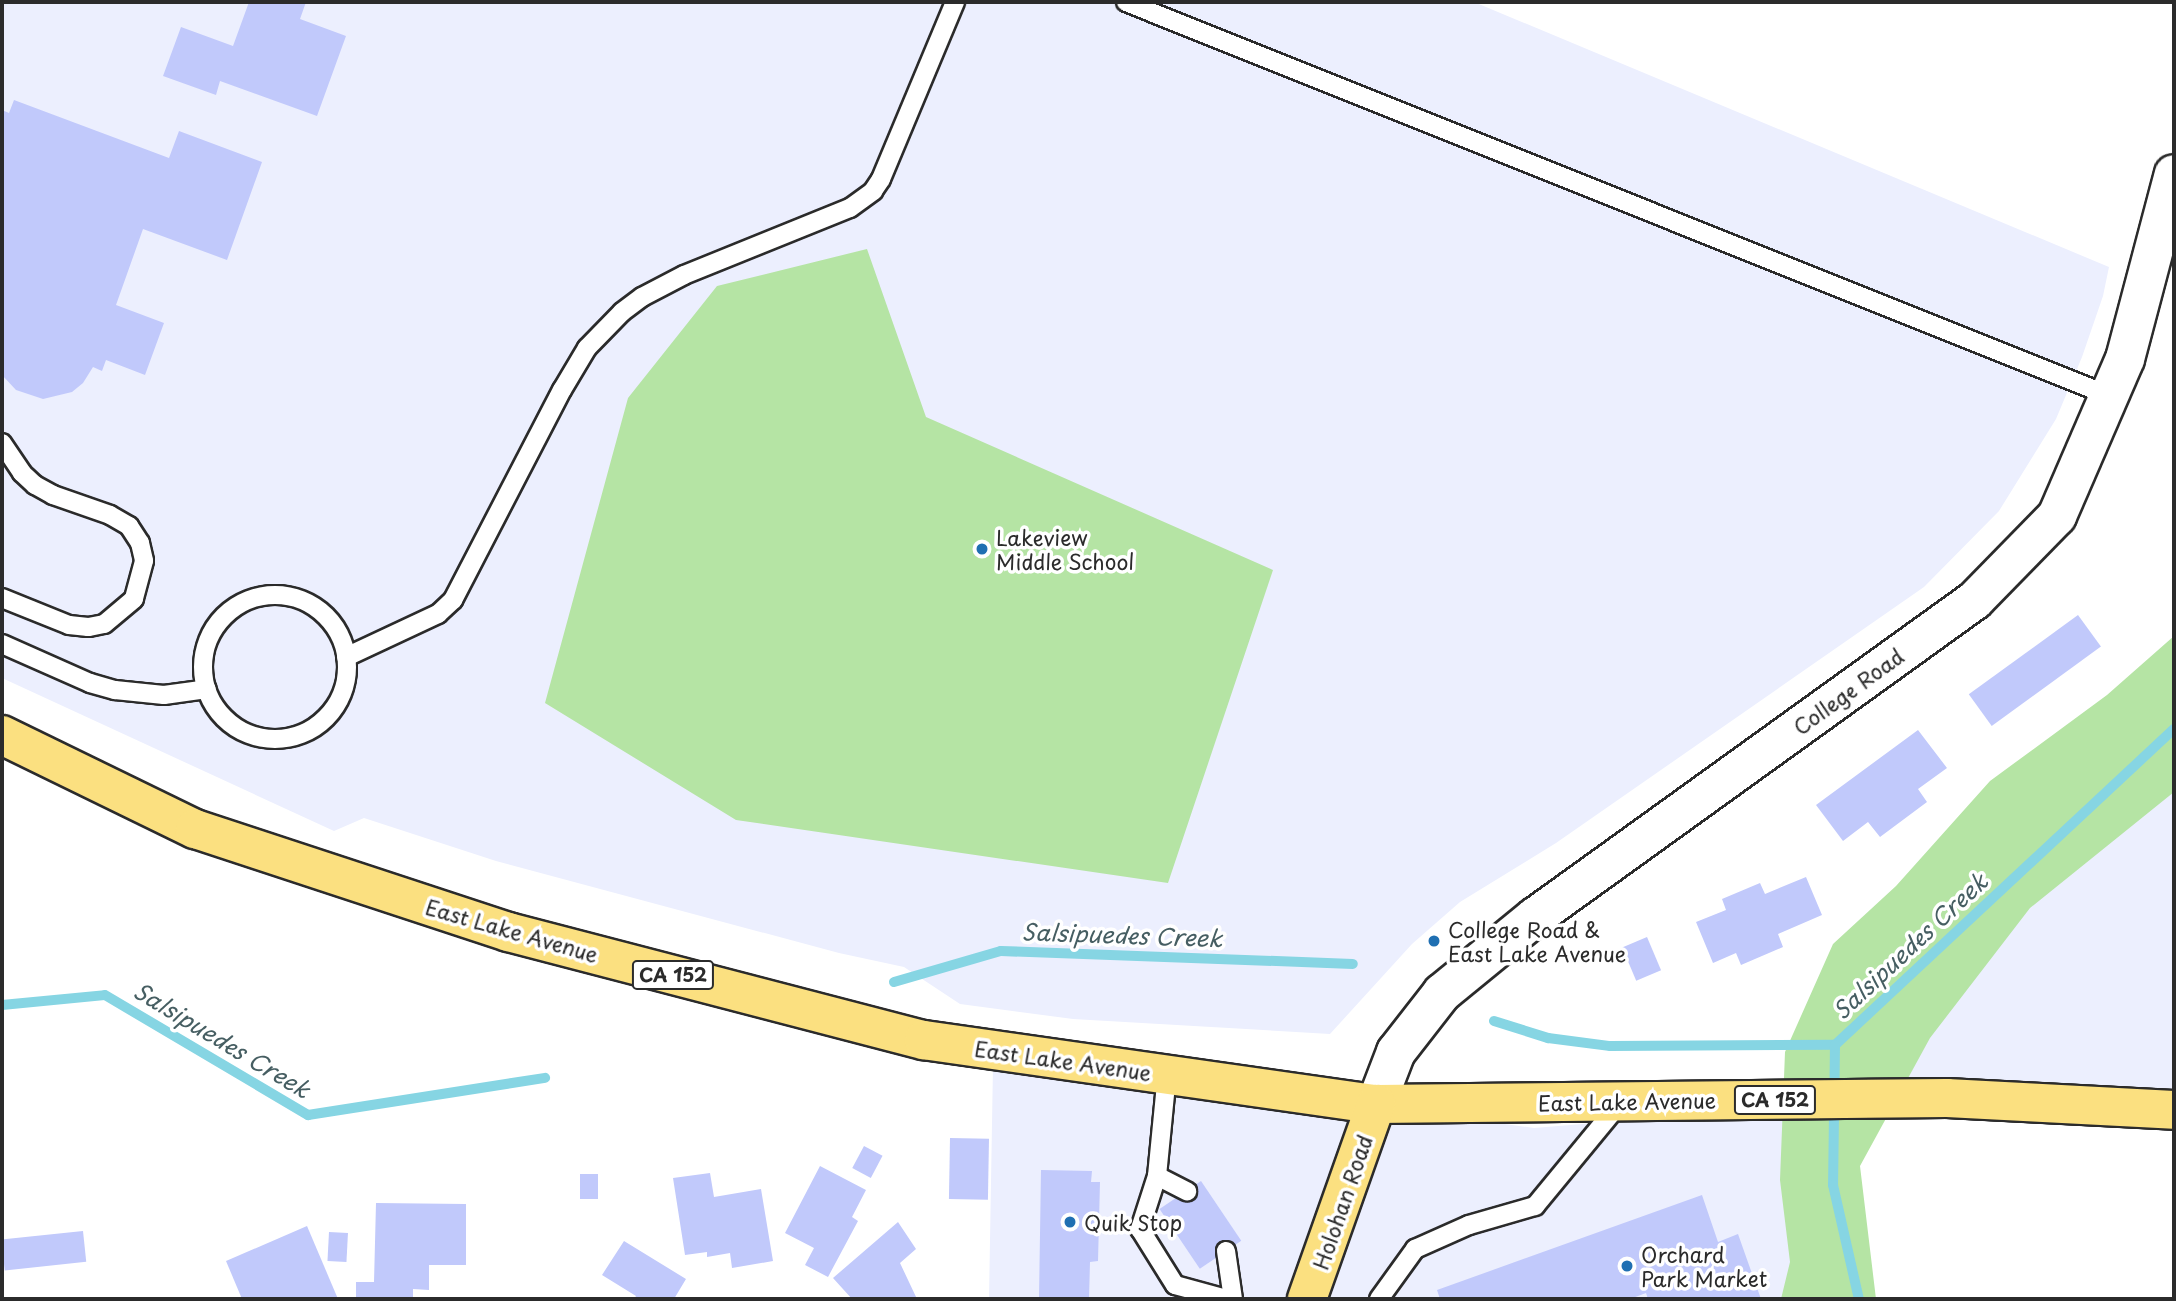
<!DOCTYPE html>
<html>
<head>
<meta charset="utf-8">
<style>
	body { margin:0 }
	#map { position:relative; width:2176px; height:1301px; overflow:hidden; background:#fff; font-family:"Playpen Sans",sans-serif }
	div>[style] { position:absolute }
	.built>* { inset:0; background:#eceffe }
	.green>* { inset:0; background:#b5e4a4 }
	.stream>* { height:10px; margin:-5px; padding:0 5px; transform-origin:5px; border-radius:5px; background:#86d5e3 }
	.building>* { inset:0; background:#c1c9fb; transform-origin:0 0 }
	.roads { filter:drop-shadow(2px 0 #2b2b2b) drop-shadow(-2px 0 #2b2b2b) drop-shadow(0 2px #2b2b2b) drop-shadow(0 -2px #2b2b2b) }
	.lane>* { height:18px; margin:-9px; padding:0 9px; transform-origin:9px; border-radius:9px; background:#fff }
	.lane>.ring { margin:-9px; padding:0; box-sizing:content-box; background:none; border:18px solid #fff; border-radius:50% }
	.secondary>* { height:38px; margin:-19px; padding:0 19px; transform-origin:19px; border-radius:19px; background:#fff }
	.primary>* { height:38px; margin:-19px; padding:0 19px; transform-origin:19px; border-radius:19px; background:#fbe080 }
	.dots>* { width:19px; height:19px; translate:-50% -50%; box-sizing:border-box; border:4px solid #fff; border-radius:50% }
	span { translate:-50% -50%; white-space:nowrap; text-align:center; line-height:1.15; -webkit-text-stroke:7px #fff; paint-order:stroke }
	.shield-label span { padding:2px 5px; background:#fff; border:2px solid; border-radius:5px; -webkit-text-stroke-width:0 }
	.shield-label { font-size:19px; color:#2b2b2b; font-weight:700 }
	.poi-label { font-size:21px; color:#2b2b2b }
	.left { translate:0 -50%; text-align:left }
	.street-label { font-size:21px; color:#2b2b2b }
	.water-label { font-size:23px; color:#465e62; font-style:italic }
	.frame { position:absolute; inset:0; border:4px solid #2b2b2b; pointer-events:none }
</style>
</head>
<body>
<div id="map">
	<div class="built">
		<i style="clip-path:polygon(2px 2px,1474px 2px,2109px 267px,2103px 296px,2082px 357px,2056px 419px,1999px 511px,1924px 587px,1556px 843px,1460px 902px,1412px 944px,1330px 1034px,1073px 1019px,960px 1004px,904px 967px,839px 953px,496px 861px,364px 818px,334px 831px,2px 678px)"></i>
		<i style="clip-path:polygon(2174px 670px,2174px 1119px,1872px 1085px)"></i>
		<i style="clip-path:polygon(993px 1065px,1363px 1104px,1534px 1128px,1838px 1103px,1860px 1299px,989px 1299px)"></i>
	</div>
	<div class="green">
		<i style="clip-path:polygon(867px 249px,926px 417px,1273px 570px,1168px 883px,736px 820px,545px 703px,628px 398px,717px 286px)"></i>
		<i style="clip-path:polygon(2174px 636px,2174px 792px,2030px 908px,1930px 1038px,1860px 1166px,1876px 1299px,1781px 1299px,1790px 1262px,1780px 1180px,1785px 1052px,1833px 944px,1896px 886px,1990px 781px,2107px 695px)"></i>
	</div>
	<div class="stream">
		<i style="left:894px;top:982px;width:111px;rotate:-16.2deg"></i>
		<i style="left:1001px;top:951px;width:352px;rotate:2.1deg"></i>
		<i style="left:2px;top:1005px;width:103px;rotate:-5.5deg"></i>
		<i style="left:105px;top:995px;width:236px;rotate:30.6deg"></i>
		<i style="left:308px;top:1115px;width:240px;rotate:-8.9deg"></i>
		<i style="left:1494px;top:1021px;width:57px;rotate:17.5deg"></i>
		<i style="left:1548px;top:1038px;width:63px;rotate:7.4deg"></i>
		<i style="left:1610px;top:1046px;width:225px;rotate:-0.3deg"></i>
		<i style="left:1835px;top:1045px;width:463px;rotate:-43deg"></i>
		<i style="left:1835px;top:1045px;width:140px;rotate:90.8deg"></i>
		<i style="left:1833px;top:1185px;width:117px;rotate:77.2deg"></i>
	</div>
	<div class="building">
		<i style="clip-path:polygon(249px 2px,306px 2px,300px 19px,346px 36px,317px 116px,220px 81px,216px 95px,163px 76px,181px 27px,233px 46px)"></i>
		<i style="clip-path:polygon(14px 100px,169px 158px,179px 131px,262px 162px,227px 260px,143px 229px,116px 305px,164px 323px,145px 375px,106px 360px,102px 371px,93px 367px,83px 383px,72px 392px,43px 399px,16px 390px,2px 375px,2px 110px,9px 113px)"></i>
		<i style="left:2078px;top:615px;width:39px;height:135px;rotate:54deg"></i>
		<i style="clip-path:polygon(1918px 730px,1947px 768px,1918px 789px,1927px 802px,1880px 837px,1868px 822px,1843px 841px,1816px 805px)"></i>
		<i style="clip-path:polygon(1806px 877px,1822px 915px,1778px 934px,1783px 947px,1741px 965px,1736px 953px,1713px 963px,1696px 922px,1726px 910px,1722px 899px,1760px 883px,1765px 894px)"></i>
		<i style="left:1647px;top:937px;width:36px;height:27px;rotate:67deg"></i>
		<i style="left:950px;top:1138px;width:39px;height:61px;rotate:1deg"></i>
		<i style="left:864px;top:1146px;width:21px;height:25px;rotate:28deg"></i>
		<i style="clip-path:polygon(820px 1166px,866px 1190px,852px 1217px,858px 1221px,828px 1277px,805px 1265px,814px 1248px,785px 1233px)"></i>
		<i style="clip-path:polygon(1041px 1170px,1092px 1171px,1091px 1182px,1100px 1182px,1098px 1261px,1090px 1262px,1089px 1299px,1039px 1298px)"></i>
		<i style="clip-path:polygon(710px 1173px,714px 1197px,761px 1189px,773px 1261px,732px 1268px,730px 1253px,707px 1257px,707px 1252px,685px 1255px,673px 1178px)"></i>
		<i style="left:580px;top:1174px;width:18px;height:25px"></i>
		<i style="left:1201px;top:1181px;width:72px;height:50px;rotate:56deg"></i>
		<i style="clip-path:polygon(1702px 1195px,1718px 1242px,1738px 1234px,1761px 1299px,1648px 1299px,1646px 1293px,1630px 1299px,1440px 1299px,1437px 1290px)"></i>
		<i style="clip-path:polygon(376px 1203px,466px 1204px,466px 1265px,429px 1265px,429px 1290px,413px 1289px,413px 1299px,356px 1299px,356px 1282px,374px 1282px)"></i>
		<i style="clip-path:polygon(898px 1222px,916px 1249px,900px 1263px,917px 1299px,852px 1299px,833px 1278px)"></i>
		<i style="clip-path:polygon(307px 1226px,338px 1299px,242px 1299px,226px 1261px)"></i>
		<i style="left:83px;top:1231px;width:31px;height:82px;rotate:84deg"></i>
		<i style="left:329px;top:1232px;width:19px;height:29px;rotate:3deg"></i>
		<i style="clip-path:polygon(624px 1241px,686px 1279px,674px 1299px,634px 1299px,636px 1296px,602px 1275px)"></i>
	</div>
	<div class="roads">
		<div class="lane">
			<i style="left:1126px;top:2px;width:1060px;rotate:21.82deg"></i>
			<i style="left:2px;top:443px;width:36px;rotate:56deg"></i>
			<i style="left:22px;top:473px;width:18px;rotate:43deg"></i>
			<i style="left:35px;top:485px;width:21px;rotate:29deg"></i>
			<i style="left:53px;top:495px;width:60px;rotate:19.3deg"></i>
			<i style="left:110px;top:515px;width:22px;rotate:30deg"></i>
			<i style="left:129px;top:526px;width:20px;rotate:57deg"></i>
			<i style="left:140px;top:543px;width:18px;rotate:77deg"></i>
			<i style="left:144px;top:561px;width:39px;rotate:105deg"></i>
			<i style="left:134px;top:599px;width:39px;rotate:140deg"></i>
			<i style="left:104px;top:624px;width:16px;rotate:169deg"></i>
			<i style="left:88px;top:627px;width:19px;rotate:-174deg"></i>
			<i style="left:69px;top:625px;width:72px;rotate:-158.1deg"></i>
			<i class="ring" style="left:203px;top:595px;width:126px;height:126px"></i>
			<i style="left:2px;top:644px;width:96px;rotate:23.9deg"></i>
			<i style="left:90px;top:683px;width:26px;rotate:16deg"></i>
			<i style="left:115px;top:690px;width:49px;rotate:5.8deg"></i>
			<i style="left:164px;top:695px;width:43px;rotate:-7.9deg"></i>
			<i style="left:346px;top:657px;width:102px;rotate:-25.1deg"></i>
			<i style="left:438px;top:614px;width:21px;rotate:-43deg"></i>
			<i style="left:453px;top:600px;width:237px;rotate:-62.6deg"></i>
			<i style="left:562px;top:390px;width:49px;rotate:-59.2deg"></i>
			<i style="left:587px;top:348px;width:50px;rotate:-45.8deg"></i>
			<i style="left:622px;top:312px;width:25px;rotate:-37deg"></i>
			<i style="left:642px;top:297px;width:47px;rotate:-27.6deg"></i>
			<i style="left:684px;top:275px;width:179px;rotate:-22deg"></i>
			<i style="left:850px;top:208px;width:29px;rotate:-36deg"></i>
			<i style="left:873px;top:191px;width:14px;rotate:-56deg"></i>
			<i style="left:881px;top:179px;width:192px;rotate:-67.3deg"></i>
			<i style="left:1167px;top:1074px;width:102px;rotate:95.6deg"></i>
			<i style="left:1157px;top:1176px;width:56px;rotate:107.8deg"></i>
			<i style="left:1140px;top:1229px;width:66px;rotate:58deg"></i>
			<i style="left:1175px;top:1285px;width:54px;rotate:15.1deg"></i>
			<i style="left:1157px;top:1176px;width:34px;rotate:27deg"></i>
			<i style="left:1226px;top:1251px;width:49px;rotate:81.7deg"></i>
			<i style="left:1379px;top:1299px;width:62px;rotate:-54.2deg"></i>
			<i style="left:1415px;top:1249px;width:59px;rotate:-24deg"></i>
			<i style="left:1469px;top:1225px;width:69px;rotate:-16.1deg"></i>
			<i style="left:1535px;top:1206px;width:132px;rotate:-50.5deg"></i>
		</div>
		<div class="secondary">
			<i style="left:1376px;top:1104px;width:56px;rotate:-69deg"></i>
			<i style="left:1396px;top:1052px;width:75px;rotate:-52.1deg"></i>
			<i style="left:1442px;top:993px;width:120px;rotate:-39.3deg"></i>
			<i style="left:1535px;top:917px;width:542px;rotate:-35.77deg"></i>
			<i style="left:1975px;top:600px;width:117px;rotate:-45.7deg"></i>
			<i style="left:2057px;top:516px;width:171px;rotate:-66.6deg"></i>
			<i style="left:2125px;top:359px;width:191px;rotate:-75.2deg"></i>
		</div>
		<div class="primary">
			<i style="left:2px;top:735px;width:215px;rotate:26deg"></i>
			<i style="left:195px;top:829px;width:330px;rotate:18.2deg"></i>
			<i style="left:508px;top:932px;width:430px;rotate:14.6deg"></i>
			<i style="left:924px;top:1040px;width:457px;rotate:8.1deg"></i>
			<i style="left:1376px;top:1104px;width:571px;rotate:-0.6deg"></i>
			<i style="left:1947px;top:1098px;width:227px;rotate:3deg"></i>
			<i style="left:1307px;top:1299px;width:207px;rotate:-70.5deg"></i>
		</div>
	</div>
	<div class="dots">
		<i style="left:982px;top:549px;background:#1f6fb2"></i>
		<i style="left:1434px;top:941px;background:#1f6fb2"></i>
		<i style="left:1070px;top:1222px;background:#1f6fb2"></i>
		<i style="left:1627px;top:1266px;background:#1f6fb2"></i>
	</div>
	<div class="shield-label">
		<span style="left:673px;top:975px">CA 152</span>
		<span style="left:1775px;top:1100px">CA 152</span>
	</div>
	<div class="poi-label">
		<span class="left" style="left:996px;top:549px">Lakeview<br>Middle School</span>
		<span class="left" style="left:1448px;top:941px">College Road &amp;<br>East Lake Avenue</span>
		<span class="left" style="left:1084px;top:1222px">Quik Stop</span>
		<span class="left" style="left:1641px;top:1266px">Orchard<br>Park Market</span>
	</div>
	<div class="street-label">
		<span style="left:1848px;top:691px;rotate:-36deg">College Road</span>
		<span style="left:512px;top:930px;rotate:16deg">East Lake Avenue</span>
		<span style="left:1063px;top:1060px;rotate:8deg">East Lake Avenue</span>
		<span style="left:1627px;top:1101px;rotate:-1deg">East Lake Avenue</span>
		<span style="left:1342px;top:1202px;rotate:-71deg">Holohan Road</span>
	</div>
	<div class="water-label">
		<span style="left:1122px;top:935px;rotate:2deg">Salsipuedes Creek</span>
		<span style="left:1910px;top:946px;rotate:-43deg">Salsipuedes Creek</span>
		<span style="left:222px;top:1040px;rotate:31deg">Salsipuedes Creek</span>
	</div>
	<div class="frame"></div>
</div>
</body>
</html>
